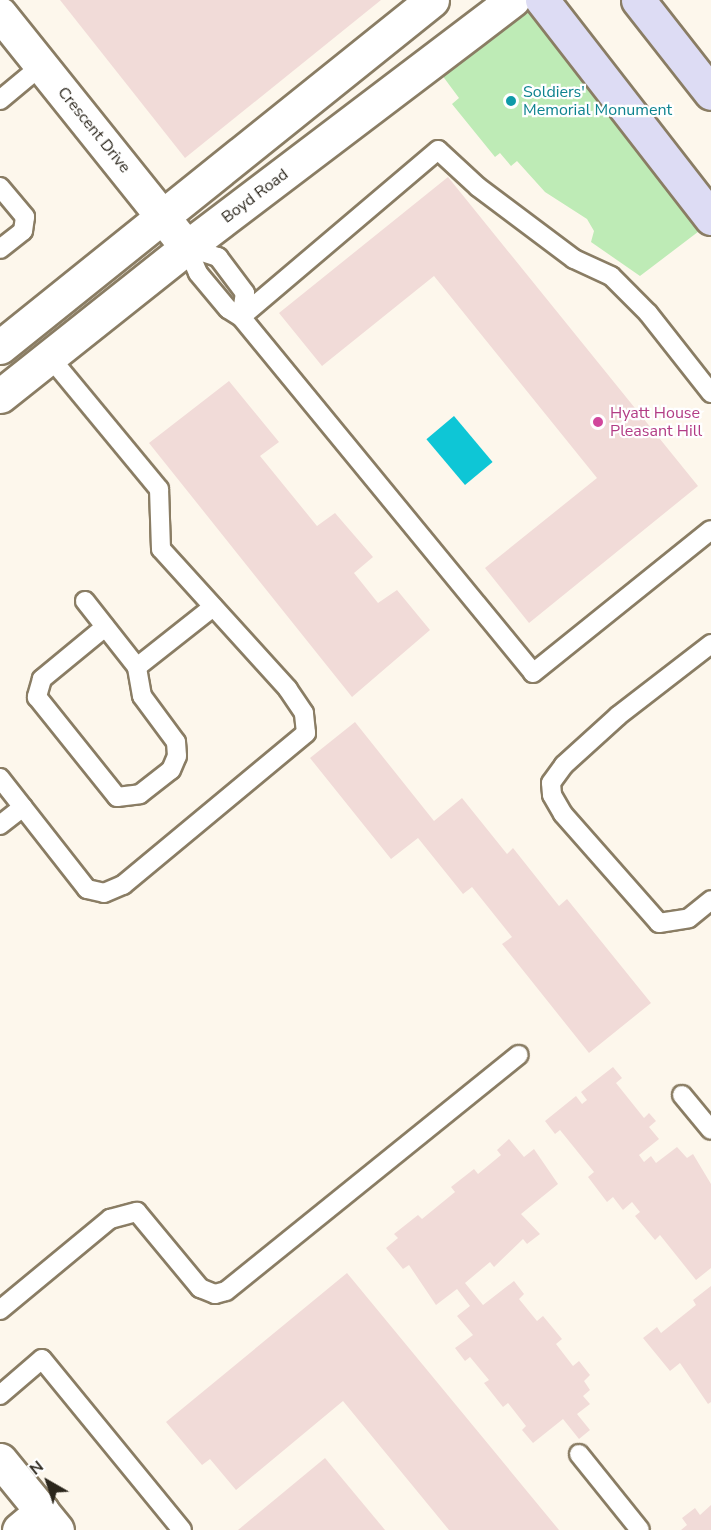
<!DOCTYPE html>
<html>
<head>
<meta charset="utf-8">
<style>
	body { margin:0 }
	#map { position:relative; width:711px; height:1530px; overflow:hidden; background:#fdf7ec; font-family:"Nunito Sans",sans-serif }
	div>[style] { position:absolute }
	.green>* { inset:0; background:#beebb6 }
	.water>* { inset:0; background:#0ec6d6; transform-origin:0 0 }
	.building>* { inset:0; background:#f1dbd8 }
	.roads { filter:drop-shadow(2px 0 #8a7d64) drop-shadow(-2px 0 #8a7d64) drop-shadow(0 2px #8a7d64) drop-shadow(0 -2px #8a7d64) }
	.service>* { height:18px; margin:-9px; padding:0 9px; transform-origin:9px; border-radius:9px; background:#fff }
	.minor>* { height:33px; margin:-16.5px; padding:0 16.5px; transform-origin:16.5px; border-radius:16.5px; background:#fff }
	.tertiary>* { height:33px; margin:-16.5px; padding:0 16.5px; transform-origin:16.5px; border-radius:16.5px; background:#fff }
	.secondary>* { height:33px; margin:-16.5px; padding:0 16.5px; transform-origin:16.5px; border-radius:16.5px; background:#dddcf4 }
	.dots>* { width:16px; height:16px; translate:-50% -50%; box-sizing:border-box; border:3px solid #fff; border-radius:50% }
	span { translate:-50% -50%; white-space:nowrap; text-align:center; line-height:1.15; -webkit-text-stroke:4.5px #fff; paint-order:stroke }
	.culture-label { font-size:16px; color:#0d838f }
	.left { translate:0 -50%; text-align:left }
	.street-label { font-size:16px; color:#2b261c }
	.hotel-label { font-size:16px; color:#b23c85 }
	.north { position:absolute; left:18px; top:1452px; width:60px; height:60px; -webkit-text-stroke:4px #fff; paint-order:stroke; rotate:321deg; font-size:16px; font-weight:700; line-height:24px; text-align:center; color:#2b261c }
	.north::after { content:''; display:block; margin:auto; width:21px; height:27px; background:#2b261c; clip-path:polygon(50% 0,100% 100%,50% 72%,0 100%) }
</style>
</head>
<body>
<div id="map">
	<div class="green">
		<i style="clip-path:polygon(513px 0,542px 0,711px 222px,640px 276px,591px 242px,594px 231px,587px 219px,545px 192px,517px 161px,511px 166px,500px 153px,495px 157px,452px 104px,459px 98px,433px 63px)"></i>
	</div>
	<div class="water">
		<i style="left:454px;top:416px;width:60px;height:36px;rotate:50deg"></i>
	</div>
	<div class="building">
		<i style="clip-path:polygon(60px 0,381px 0,185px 158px)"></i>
		<i style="clip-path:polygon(448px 177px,698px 486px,529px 623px,485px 568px,597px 478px,434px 276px,322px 366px,279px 313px)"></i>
		<i style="clip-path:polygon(229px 381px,279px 442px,260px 456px,317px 526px,335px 513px,373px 557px,354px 573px,378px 603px,397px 590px,430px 630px,352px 697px,149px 443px)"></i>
		<i style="clip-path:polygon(355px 722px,434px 821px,462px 798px,507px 854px,513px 848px,559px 906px,567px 899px,651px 1003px,589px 1053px,502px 944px,512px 937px,472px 887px,463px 894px,418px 838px,391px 859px,310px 758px)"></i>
		<i style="clip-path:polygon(613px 1067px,622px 1078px,616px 1083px,644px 1118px,649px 1113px,656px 1121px,649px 1127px,659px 1139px,639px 1155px,644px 1162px,651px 1156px,656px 1163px,677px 1147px,687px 1158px,693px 1154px,711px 1184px,711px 1268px,696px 1280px,660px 1235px,655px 1240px,635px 1216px,640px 1212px,632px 1202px,623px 1210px,613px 1197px,607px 1202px,588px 1177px,594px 1172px,560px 1130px,555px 1134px,545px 1121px,576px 1096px,582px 1104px,587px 1100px,581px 1092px)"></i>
		<i style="clip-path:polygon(509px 1139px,524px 1157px,534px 1149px,558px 1184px,521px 1214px,540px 1234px,527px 1244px,523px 1239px,494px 1267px,490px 1262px,465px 1283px,483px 1305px,514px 1281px,524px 1294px,519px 1299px,537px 1321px,543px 1316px,562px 1339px,556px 1344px,573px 1366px,579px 1361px,590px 1375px,584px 1381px,590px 1390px,583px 1396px,590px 1404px,577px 1414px,590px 1430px,579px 1439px,563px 1419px,533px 1443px,522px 1430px,526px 1426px,508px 1403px,503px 1407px,484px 1383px,489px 1380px,470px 1357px,465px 1361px,455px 1348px,473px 1335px,457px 1316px,470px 1306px,457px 1289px,436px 1305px,409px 1265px,403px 1269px,386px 1248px,398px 1238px,394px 1234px,418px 1215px,422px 1219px,455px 1192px,451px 1187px,474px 1169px,478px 1174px,501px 1155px,497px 1150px)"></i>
		<i style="clip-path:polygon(347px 1273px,559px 1530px,449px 1530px,343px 1401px,236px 1490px,210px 1459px,202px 1465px,166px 1422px)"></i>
		<i style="clip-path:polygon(711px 1286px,711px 1402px,708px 1404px,680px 1363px,670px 1371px,643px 1338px,657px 1327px,661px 1333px,696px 1305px,693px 1300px)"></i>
		<i style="clip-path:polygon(325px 1458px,385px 1530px,238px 1530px)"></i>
		<i style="clip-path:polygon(711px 1505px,711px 1530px,681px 1530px,687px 1525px,682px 1518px,695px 1508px,700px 1515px)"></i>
	</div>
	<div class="roads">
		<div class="service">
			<i style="left:0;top:100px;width:55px;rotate:-39.8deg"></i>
			<i style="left:0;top:187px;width:39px;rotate:50deg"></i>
			<i style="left:25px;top:217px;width:14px;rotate:98deg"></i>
			<i style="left:23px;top:231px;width:29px;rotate:142deg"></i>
			<i style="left:187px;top:247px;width:33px;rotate:18deg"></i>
			<i style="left:218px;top:257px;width:45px;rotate:53.1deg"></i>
			<i style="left:245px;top:293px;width:24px;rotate:99deg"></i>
			<i style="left:241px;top:317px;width:15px;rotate:-148deg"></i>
			<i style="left:228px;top:309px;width:47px;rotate:-129.8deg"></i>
			<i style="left:198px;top:273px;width:28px;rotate:-113deg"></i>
			<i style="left:711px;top:393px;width:102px;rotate:-128.2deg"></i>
			<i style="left:648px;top:313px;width:52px;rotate:-135deg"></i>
			<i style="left:611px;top:276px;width:41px;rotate:-155.3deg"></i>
			<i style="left:574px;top:259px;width:120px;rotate:-143.1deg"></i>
			<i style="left:478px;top:187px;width:54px;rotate:-137.2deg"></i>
			<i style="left:438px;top:150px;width:258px;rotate:139.7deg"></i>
			<i style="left:241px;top:317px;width:460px;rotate:50.6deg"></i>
			<i style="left:533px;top:673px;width:228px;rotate:-38.8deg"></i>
			<i style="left:85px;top:601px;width:84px;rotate:51.8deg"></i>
			<i style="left:137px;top:667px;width:97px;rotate:-38.3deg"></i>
			<i style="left:105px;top:627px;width:82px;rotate:140.5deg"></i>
			<i style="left:42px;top:679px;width:19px;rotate:106deg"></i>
			<i style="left:37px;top:697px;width:128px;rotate:51.3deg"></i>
			<i style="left:117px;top:797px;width:23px;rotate:-7deg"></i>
			<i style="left:140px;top:794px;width:39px;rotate:-38deg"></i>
			<i style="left:171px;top:770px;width:15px;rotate:-67deg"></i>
			<i style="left:177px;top:756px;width:14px;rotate:-94deg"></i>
			<i style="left:176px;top:742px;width:57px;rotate:-126.5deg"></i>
			<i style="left:142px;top:696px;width:29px;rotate:-100deg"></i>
			<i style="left:711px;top:644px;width:118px;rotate:142.3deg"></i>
			<i style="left:618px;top:716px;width:73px;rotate:137.8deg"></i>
			<i style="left:564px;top:765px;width:22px;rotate:126deg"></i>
			<i style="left:551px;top:783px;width:12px;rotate:85deg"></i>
			<i style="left:552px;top:795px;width:22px;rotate:60deg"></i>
			<i style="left:563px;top:814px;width:145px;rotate:48.6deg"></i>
			<i style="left:659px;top:923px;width:30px;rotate:-9deg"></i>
			<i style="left:689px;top:918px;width:28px;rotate:-39deg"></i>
			<i style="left:0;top:778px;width:141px;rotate:51.9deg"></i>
			<i style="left:87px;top:889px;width:17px;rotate:13deg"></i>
			<i style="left:104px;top:893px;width:21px;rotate:-23deg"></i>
			<i style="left:123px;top:885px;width:238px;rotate:-39.7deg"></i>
			<i style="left:306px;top:733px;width:20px;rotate:-96deg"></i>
			<i style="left:304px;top:713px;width:29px;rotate:-124deg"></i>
			<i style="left:288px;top:689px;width:189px;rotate:-132.2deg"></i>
			<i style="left:161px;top:549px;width:60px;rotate:-91.9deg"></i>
			<i style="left:159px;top:489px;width:174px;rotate:-129.6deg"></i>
			<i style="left:0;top:825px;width:29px;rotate:-38deg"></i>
			<i style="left:682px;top:1095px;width:45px;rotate:50.4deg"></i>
			<i style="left:0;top:1310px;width:143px;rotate:-39.6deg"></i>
			<i style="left:110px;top:1219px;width:28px;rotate:-15deg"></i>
			<i style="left:137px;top:1212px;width:99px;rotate:50.3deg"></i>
			<i style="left:200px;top:1288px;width:16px;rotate:22deg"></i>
			<i style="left:215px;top:1294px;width:11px;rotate:-15deg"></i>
			<i style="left:226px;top:1291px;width:376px;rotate:-38.9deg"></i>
			<i style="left:0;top:1395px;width:55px;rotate:-40.6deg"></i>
			<i style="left:42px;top:1359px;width:221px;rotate:50.7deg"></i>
			<i style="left:579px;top:1454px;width:97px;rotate:51.2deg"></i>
		</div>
		<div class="minor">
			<i style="left:0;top:14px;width:299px;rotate:51.3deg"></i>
			<i style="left:19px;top:1530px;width:30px;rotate:-40deg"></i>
		</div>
		<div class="tertiary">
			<i style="left:0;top:347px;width:554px;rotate:-38.77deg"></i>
			<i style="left:0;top:396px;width:239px;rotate:-38.5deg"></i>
			<i style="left:187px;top:247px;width:409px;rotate:-37.2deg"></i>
			<i style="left:0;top:1460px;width:90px;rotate:50.8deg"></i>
		</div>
		<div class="secondary">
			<i style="left:542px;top:0;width:276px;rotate:52.2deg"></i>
			<i style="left:638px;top:0;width:118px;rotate:51.9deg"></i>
		</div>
	</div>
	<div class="dots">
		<i style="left:511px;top:101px;background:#0f9aa8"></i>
		<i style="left:598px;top:422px;background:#d1479c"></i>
	</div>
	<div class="culture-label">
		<span class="left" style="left:523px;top:101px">Soldiers'<br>Memorial Monument</span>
	</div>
	<div class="street-label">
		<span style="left:94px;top:130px;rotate:51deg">Crescent Drive</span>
		<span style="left:255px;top:196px;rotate:-37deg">Boyd Road</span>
	</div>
	<div class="hotel-label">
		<span class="left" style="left:610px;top:422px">Hyatt House<br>Pleasant Hill</span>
	</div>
	<div class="north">N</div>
</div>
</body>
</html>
